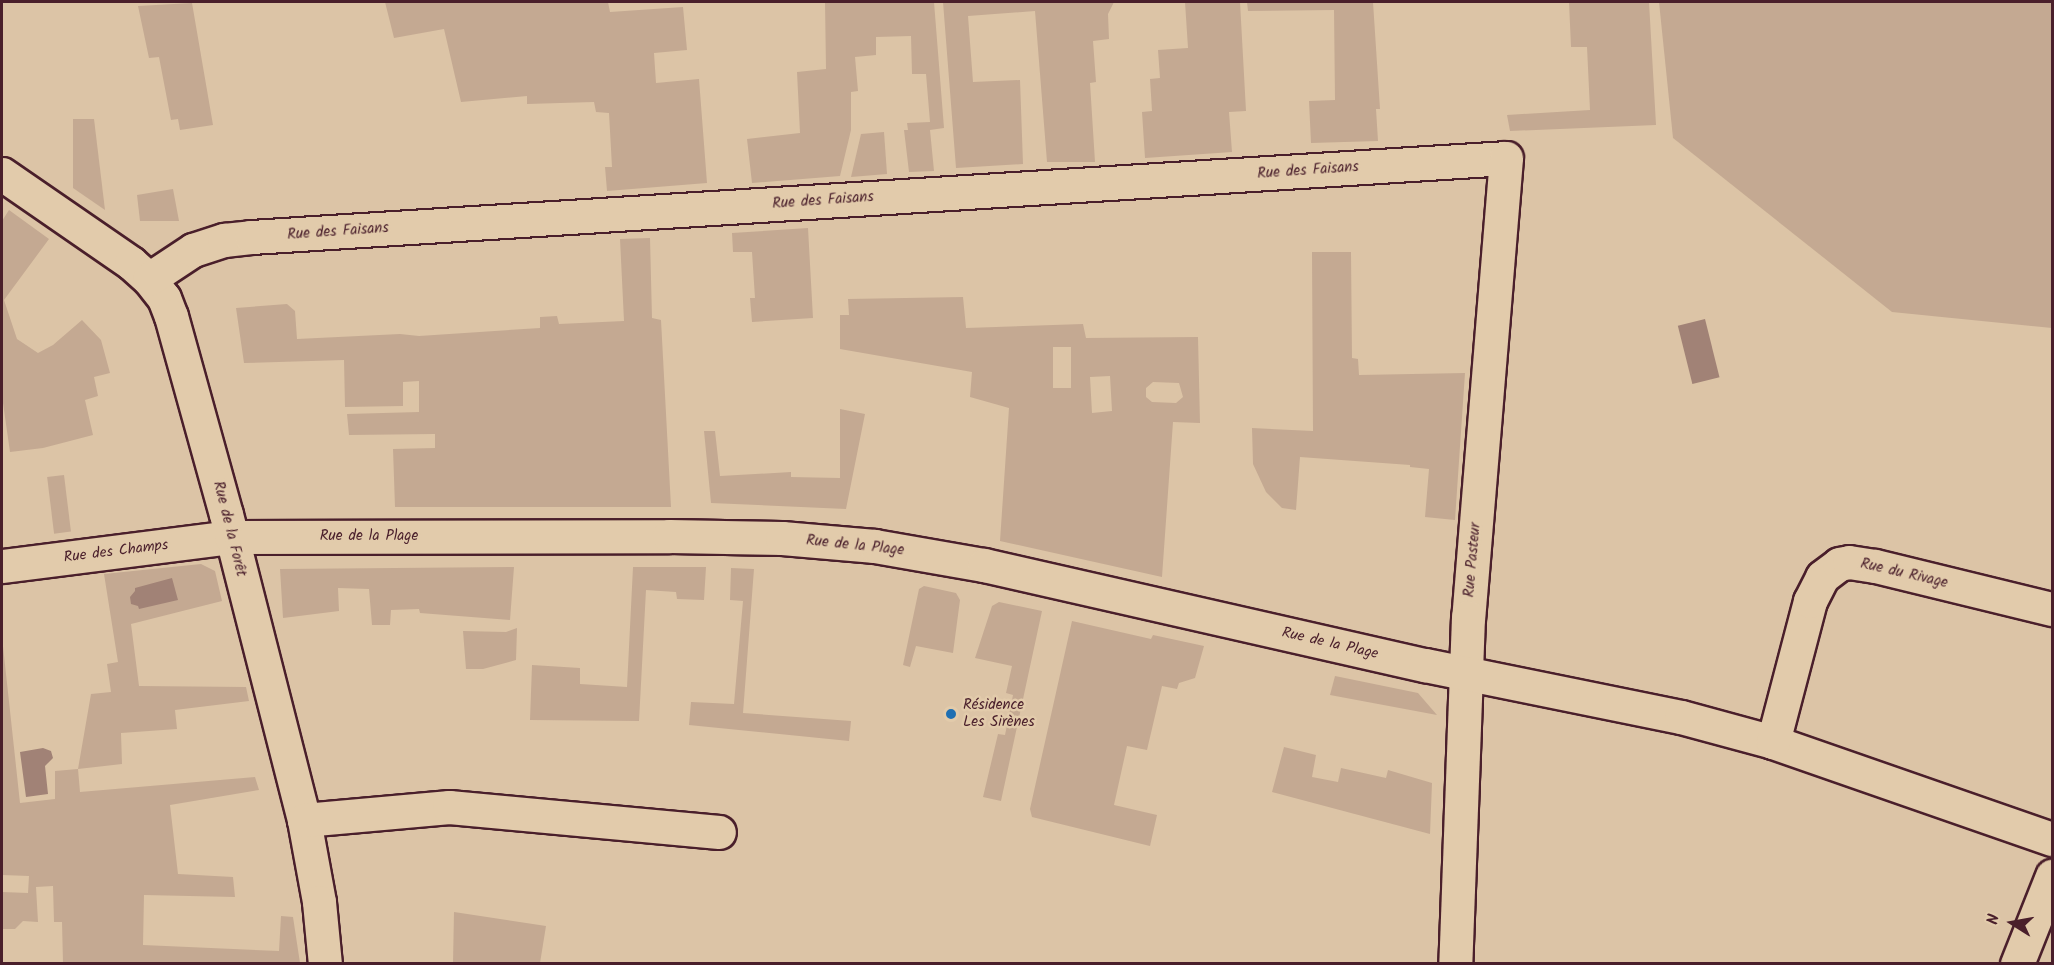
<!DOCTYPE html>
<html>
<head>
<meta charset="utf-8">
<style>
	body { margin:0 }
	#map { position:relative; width:2054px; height:965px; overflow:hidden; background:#dcc4a6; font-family:Kalam,sans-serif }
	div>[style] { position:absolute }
	.green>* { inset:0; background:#c4a992; transform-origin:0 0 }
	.water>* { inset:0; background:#a18276; transform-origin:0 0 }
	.roads { filter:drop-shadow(2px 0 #4a1f2b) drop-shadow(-2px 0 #4a1f2b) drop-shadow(0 2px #4a1f2b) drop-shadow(0 -2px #4a1f2b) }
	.minor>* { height:33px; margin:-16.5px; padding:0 16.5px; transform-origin:16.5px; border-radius:16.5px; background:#e2cbab }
	.dots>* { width:16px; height:16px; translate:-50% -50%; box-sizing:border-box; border:3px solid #e2cbab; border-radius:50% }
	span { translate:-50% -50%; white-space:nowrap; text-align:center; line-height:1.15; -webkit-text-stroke:5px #e2cbab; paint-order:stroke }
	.street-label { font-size:15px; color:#4a1f2b }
	.poi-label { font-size:15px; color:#4a1f2b }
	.left { translate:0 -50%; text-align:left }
	.frame { position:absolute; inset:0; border:3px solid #4a1f2b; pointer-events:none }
	.north { position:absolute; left:1982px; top:893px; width:60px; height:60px; -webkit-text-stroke:4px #e2cbab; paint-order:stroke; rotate:281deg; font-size:16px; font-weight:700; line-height:24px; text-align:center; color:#4a1f2b }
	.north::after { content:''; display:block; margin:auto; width:21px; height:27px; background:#4a1f2b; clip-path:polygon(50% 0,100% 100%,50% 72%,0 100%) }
</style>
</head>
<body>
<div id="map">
	<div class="green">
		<i style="clip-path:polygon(385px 2px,608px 2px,610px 12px,683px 7px,687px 50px,654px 53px,656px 83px,699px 79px,707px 183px,607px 191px,605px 167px,612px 167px,609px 113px,596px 112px,594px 102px,527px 104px,527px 96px,461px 102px,444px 29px,394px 38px)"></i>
		<i style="clip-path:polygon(825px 2px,934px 2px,944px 128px,930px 130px,934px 171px,909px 172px,904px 130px,908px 130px,907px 123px,930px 122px,926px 74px,912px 74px,911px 36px,876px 37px,876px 55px,855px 57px,858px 91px,851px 92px,851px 130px,840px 176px,752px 183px,747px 139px,800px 133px,797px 72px,826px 69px)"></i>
		<i style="clip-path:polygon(943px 2px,1114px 2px,1108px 14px,1109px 39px,1093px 41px,1096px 82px,1090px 83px,1095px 162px,1047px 162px,1035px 11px,968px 16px,973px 82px,1020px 80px,1023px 164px,956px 168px)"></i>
		<i style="clip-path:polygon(1185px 2px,1240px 2px,1246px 111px,1229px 112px,1232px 152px,1145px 158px,1142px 112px,1152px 111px,1150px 79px,1160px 78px,1158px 50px,1188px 48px)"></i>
		<i style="clip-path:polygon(1247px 2px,1373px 2px,1380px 109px,1376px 109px,1378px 141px,1311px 143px,1309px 101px,1335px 100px,1334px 10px,1248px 11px)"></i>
		<i style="clip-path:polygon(1569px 2px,1649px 2px,1656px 125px,1510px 131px,1507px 115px,1590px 110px,1587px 47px,1571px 47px)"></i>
		<i style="clip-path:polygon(1659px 2px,2052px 2px,2052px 328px,1892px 312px,1673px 138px)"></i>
		<i style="clip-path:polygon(192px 3px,213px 125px,180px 130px,178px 119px,171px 120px,159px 57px,149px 58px,138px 6px)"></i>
		<i style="clip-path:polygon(73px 119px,94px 119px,105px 210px,73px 188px)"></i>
		<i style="clip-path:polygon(884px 132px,887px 174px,851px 177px,861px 134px)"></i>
		<i style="clip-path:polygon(173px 189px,179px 221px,140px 221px,137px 195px)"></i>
		<i style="clip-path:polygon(9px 210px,49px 239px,4px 300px,17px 339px,38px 353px,53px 345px,82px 320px,101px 340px,110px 373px,94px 377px,98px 396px,85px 400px,93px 435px,43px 448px,10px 452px,2px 396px,2px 221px)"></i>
		<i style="clip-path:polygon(808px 228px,813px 318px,752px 322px,750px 298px,755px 298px,752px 252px,733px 252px,732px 233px)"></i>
		<i style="clip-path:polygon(650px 238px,652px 318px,661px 320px,671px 507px,395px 507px,393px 449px,435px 448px,435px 434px,349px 435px,347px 414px,419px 412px,419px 381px,403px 382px,403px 406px,345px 407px,344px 360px,244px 363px,236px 308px,287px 304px,295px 311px,297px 339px,400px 334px,419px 336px,540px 328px,540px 317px,557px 316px,559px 324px,624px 321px,620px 239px)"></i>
		<i style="clip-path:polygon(1312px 252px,1351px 252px,1352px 358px,1358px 359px,1359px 375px,1465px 373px,1455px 520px,1425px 517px,1429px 469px,1410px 467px,1410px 465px,1300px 457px,1296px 510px,1282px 508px,1266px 492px,1253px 464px,1252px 428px,1313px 431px)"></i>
		<i style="clip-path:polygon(evenodd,963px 297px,966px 328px,1083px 324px,1086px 338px,1198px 337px,1200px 423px,1173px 422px,1162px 577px,1000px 541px,1009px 408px,970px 397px,972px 372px,840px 349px,840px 315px,849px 315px,848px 299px,963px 297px,1071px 347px,1071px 388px,1053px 388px,1053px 347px,1071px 347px,963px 297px,1110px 376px,1112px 411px,1092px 413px,1090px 377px,1110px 376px,963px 297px,1153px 382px,1179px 383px,1183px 397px,1176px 403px,1152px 402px,1146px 397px,1146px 388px,1153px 382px)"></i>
		<i style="clip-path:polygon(840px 409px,865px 414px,846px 509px,711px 503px,704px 431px,715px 431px,720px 476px,791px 472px,791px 477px,840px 478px)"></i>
		<i style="left:64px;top:475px;width:57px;height:17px;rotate:83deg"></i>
		<i style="clip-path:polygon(201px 564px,215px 571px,222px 601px,131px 624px,139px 686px,246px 687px,249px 701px,175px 710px,177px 729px,121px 733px,122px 764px,78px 769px,80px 792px,255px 777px,259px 790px,170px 805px,178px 874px,233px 877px,235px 897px,144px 895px,143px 945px,279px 951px,281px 916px,293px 917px,300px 963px,63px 963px,62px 922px,54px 922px,53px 886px,36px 887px,38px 922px,23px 921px,15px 929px,2px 929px,2px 892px,28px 893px,29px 876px,2px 875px,2px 637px,20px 803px,55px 799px,55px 771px,78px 769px,91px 694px,111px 692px,107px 664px,118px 662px,104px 574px)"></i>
		<i style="clip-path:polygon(514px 567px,510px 620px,420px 613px,419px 609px,391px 610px,390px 625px,372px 625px,369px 589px,338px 588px,339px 611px,283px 618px,280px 569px)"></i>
		<i style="clip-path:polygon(633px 567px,706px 567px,704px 600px,677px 599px,676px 592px,646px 590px,639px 721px,530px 720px,532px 665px,580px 668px,580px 684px,627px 687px)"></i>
		<i style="clip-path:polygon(731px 568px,754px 569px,743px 713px,851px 721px,849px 741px,689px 725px,691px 702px,734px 704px,743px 601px,730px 600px)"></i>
		<i style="clip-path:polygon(924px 586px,956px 593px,960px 600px,953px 653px,916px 646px,910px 667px,903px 665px,919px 589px)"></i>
		<i style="clip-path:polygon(999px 602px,1042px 611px,1001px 801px,983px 797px,998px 734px,1005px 735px,1013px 695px,1006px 693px,1012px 666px,975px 658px,992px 606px)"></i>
		<i style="clip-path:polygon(1072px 621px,1151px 639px,1153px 635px,1204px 646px,1195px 678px,1179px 683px,1177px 689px,1162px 686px,1147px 750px,1127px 746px,1114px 805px,1157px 815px,1150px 846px,1032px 817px,1030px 809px)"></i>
		<i style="clip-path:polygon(517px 628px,516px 660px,483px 669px,466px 669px,463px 631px,506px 632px)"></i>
		<i style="clip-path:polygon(1335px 676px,1418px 693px,1437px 715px,1330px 695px)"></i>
		<i style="clip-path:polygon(1284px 747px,1316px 755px,1312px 777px,1338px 782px,1341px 768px,1386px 778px,1388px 770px,1432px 783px,1430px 834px,1272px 792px)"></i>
		<i style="clip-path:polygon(454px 912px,546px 926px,540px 963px,453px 963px)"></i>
	</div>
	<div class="water">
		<i style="left:1705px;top:319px;width:60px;height:28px;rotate:76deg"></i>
		<i style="clip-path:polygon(172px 578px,178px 600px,139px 609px,138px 606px,131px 604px,130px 597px,135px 591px,135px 588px)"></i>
		<i style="clip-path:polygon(43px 748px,51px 751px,53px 758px,45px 766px,48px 794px,26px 797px,20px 752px)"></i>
	</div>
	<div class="roads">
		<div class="minor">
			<i style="left:2px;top:174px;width:157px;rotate:34.6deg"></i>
			<i style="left:131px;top:263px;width:24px;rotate:42deg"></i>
			<i style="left:149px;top:279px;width:24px;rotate:52deg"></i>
			<i style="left:164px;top:298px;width:19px;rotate:69deg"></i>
			<i style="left:171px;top:316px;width:205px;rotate:74.5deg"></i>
			<i style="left:226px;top:514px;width:316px;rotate:75.7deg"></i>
			<i style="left:304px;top:820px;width:83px;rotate:79.6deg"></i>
			<i style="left:319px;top:902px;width:62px;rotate:84.5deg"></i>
			<i style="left:149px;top:279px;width:53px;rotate:-33.4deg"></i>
			<i style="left:193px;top:250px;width:33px;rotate:-18deg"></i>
			<i style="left:224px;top:240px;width:27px;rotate:-6deg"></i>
			<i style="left:251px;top:237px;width:1257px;rotate:-3.6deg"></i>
			<i style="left:1506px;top:158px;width:461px;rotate:94.7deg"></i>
			<i style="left:1468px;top:617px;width:347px;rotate:92.1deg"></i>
			<i style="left:2px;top:566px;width:231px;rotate:-7.2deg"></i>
			<i style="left:231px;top:537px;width:438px;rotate:-0.1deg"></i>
			<i style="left:669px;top:536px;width:113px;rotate:1deg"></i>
			<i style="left:782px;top:538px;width:93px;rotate:4.9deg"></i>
			<i style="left:875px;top:546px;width:111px;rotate:9.9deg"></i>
			<i style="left:984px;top:565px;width:452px;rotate:12.8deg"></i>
			<i style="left:1425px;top:665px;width:261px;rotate:11.5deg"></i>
			<i style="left:1681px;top:717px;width:95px;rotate:15.2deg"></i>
			<i style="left:1773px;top:742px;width:295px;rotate:19.2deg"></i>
			<i style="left:1773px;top:742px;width:146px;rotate:-75.3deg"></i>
			<i style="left:1810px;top:601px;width:27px;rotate:-63deg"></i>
			<i style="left:1822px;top:577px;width:21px;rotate:-37deg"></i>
			<i style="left:1839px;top:564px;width:10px;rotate:-11deg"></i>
			<i style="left:1849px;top:562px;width:26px;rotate:9deg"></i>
			<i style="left:1875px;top:566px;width:182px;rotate:13.7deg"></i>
			<i style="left:304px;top:820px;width:146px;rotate:-5.1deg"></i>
			<i style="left:449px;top:807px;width:271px;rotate:5.3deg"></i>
			<i style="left:2017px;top:964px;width:95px;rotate:-68.3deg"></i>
		</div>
	</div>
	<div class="dots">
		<i style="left:951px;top:714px;background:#1f6fb2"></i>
	</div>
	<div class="street-label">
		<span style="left:1308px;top:171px;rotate:-4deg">Rue des Faisans</span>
		<span style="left:823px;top:201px;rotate:-4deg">Rue des Faisans</span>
		<span style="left:338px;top:232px;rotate:-4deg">Rue des Faisans</span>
		<span style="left:229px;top:529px;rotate:76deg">Rue de la Forêt</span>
		<span style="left:369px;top:537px">Rue de la Plage</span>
		<span style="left:855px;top:546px;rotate:6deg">Rue de la Plage</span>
		<span style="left:116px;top:552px;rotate:-7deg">Rue des Champs</span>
		<span style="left:1473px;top:560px;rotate:-85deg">Rue Pasteur</span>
		<span style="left:1904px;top:574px;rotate:13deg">Rue du Rivage</span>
		<span style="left:1330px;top:644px;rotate:13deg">Rue de la Plage</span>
	</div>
	<div class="poi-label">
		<span class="left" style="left:963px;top:714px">Résidence<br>Les Sirènes</span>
	</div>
	<div class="frame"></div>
	<div class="north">N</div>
</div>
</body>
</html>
